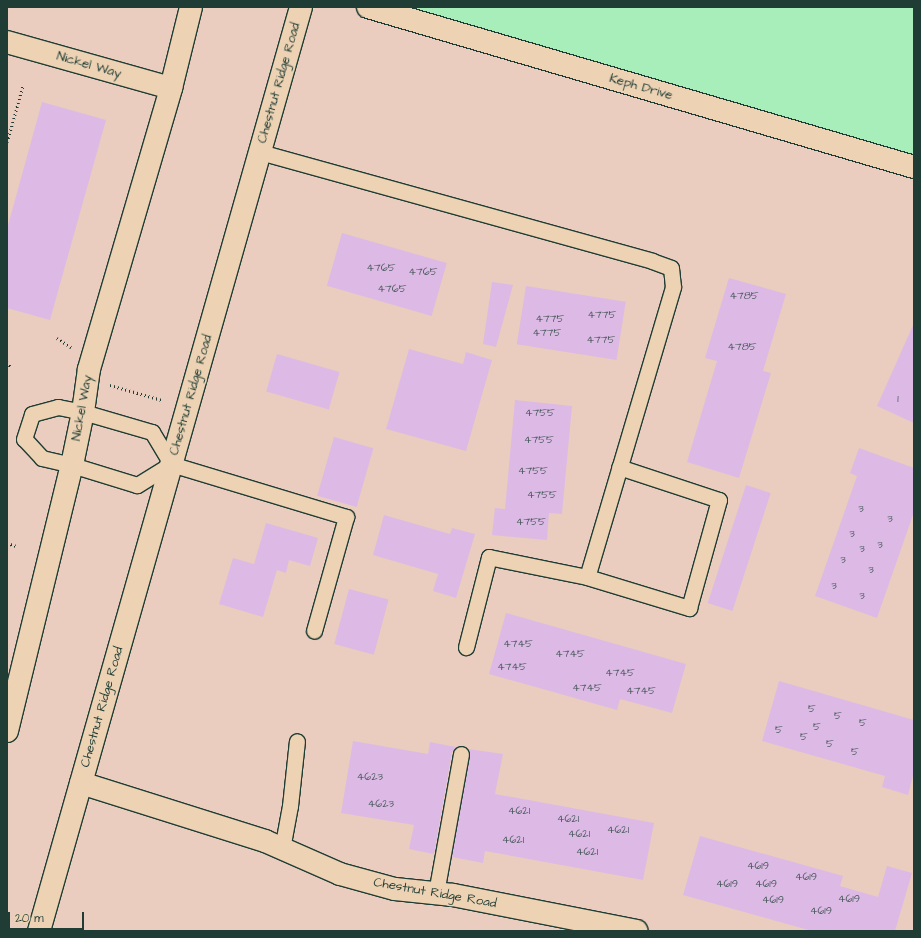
<!DOCTYPE html>
<html>
<head>
<meta charset="utf-8">
<style>
	body { margin:0 }
	#map { position:relative; width:921px; height:938px; overflow:hidden; background:#eacdbe; font-family:"Architects Daughter",sans-serif }
	div>[style] { position:absolute }
	.green>* { inset:0; background:#a7eebb }
	.building>* { inset:0; background:#dcbae5; transform-origin:0 0 }
	.path>* { height:2.5px; margin-top:-1.25px; transform-origin:0; background:repeating-linear-gradient(90deg,#1f3d34 0 1px,transparent 0 4px) }
	.roads { filter:drop-shadow(1px 0 #1f3d34) drop-shadow(-1px 0 #1f3d34) drop-shadow(0 1px #1f3d34) drop-shadow(0 -1px #1f3d34) }
	.lane>* { height:15px; margin:-7.5px; padding:0 7.5px; transform-origin:7.5px; border-radius:7.5px; background:#edd2b4 }
	.street>* { height:22px; margin:-11px; padding:0 11px; transform-origin:11px; border-radius:11px; background:#edd2b4 }
	.secondary>* { height:22px; margin:-11px; padding:0 11px; transform-origin:11px; border-radius:11px; background:#edd2b4 }
	span { translate:-50% -50%; white-space:nowrap; text-align:center; line-height:1.15; -webkit-text-stroke:3px #edd2b4; paint-order:stroke }
	.number-label { font-size:11px; color:#4e5c60 }
	.number-label span { -webkit-text-stroke-width:0 }
	.street-label { font-size:13px; color:#1f3d34 }
	.frame { position:absolute; inset:0; border:8px solid #1f3d34; pointer-events:none }
	.scale { position:absolute; left:8px; top:912px; width:76px; height:18px; box-sizing:border-box; border:2px solid #1f3d34; border-top:0; padding-left:5px; font-size:12px; line-height:14px; white-space:nowrap; color:#1f3d34; -webkit-text-stroke:3px #edd2b4; paint-order:stroke }
</style>
</head>
<body>
<div id="map">
	<div class="green">
		<i style="clip-path:polygon(368px 7px,914px 7px,914px 167px)"></i>
	</div>
	<div class="building">
		<i style="clip-path:polygon(42px 102px,106px 120px,50px 320px,7px 308px,7px 229px)"></i>
		<i style="left:342px;top:233px;width:109px;height:55px;rotate:16deg"></i>
		<i style="clip-path:polygon(729px 278px,786px 294px,763px 371px,771px 373px,739px 478px,687px 462px,717px 361px,705px 358px)"></i>
		<i style="clip-path:polygon(492px 282px,513px 285px,496px 347px,483px 344px)"></i>
		<i style="left:526px;top:286px;width:101px;height:59px;rotate:9deg"></i>
		<i style="clip-path:polygon(914px 323px,914px 423px,877px 406px)"></i>
		<i style="clip-path:polygon(409px 349px,463px 364px,466px 352px,492px 360px,466px 451px,386px 429px)"></i>
		<i style="left:277px;top:354px;width:65px;height:39px;rotate:16deg"></i>
		<i style="clip-path:polygon(515px 400px,572px 406px,562px 514px,549px 513px,547px 540px,492px 535px,495px 508px,505px 509px)"></i>
		<i style="left:334px;top:437px;width:41px;height:61px;rotate:16deg"></i>
		<i style="clip-path:polygon(859px 448px,914px 468px,914px 512px,877px 618px,815px 596px,857px 476px,850px 473px)"></i>
		<i style="left:746px;top:485px;width:26px;height:124px;rotate:18deg"></i>
		<i style="clip-path:polygon(384px 515px,450px 534px,452px 528px,475px 534px,456px 598px,433px 591px,438px 574px,373px 555px)"></i>
		<i style="clip-path:polygon(266px 523px,318px 538px,310px 566px,289px 560px,286px 573px,277px 570px,263px 617px,219px 604px,233px 558px,254px 564px)"></i>
		<i style="left:349px;top:589px;width:41px;height:57px;rotate:15deg"></i>
		<i style="clip-path:polygon(506px 613px,686px 664px,672px 713px,620px 699px,617px 710px,489px 674px)"></i>
		<i style="clip-path:polygon(779px 681px,914px 720px,914px 772px,908px 795px,882px 787px,885px 776px,762px 741px)"></i>
		<i style="clip-path:polygon(353px 741px,428px 754px,430px 742px,456px 747px,452px 752px,434px 854px,409px 849px,414px 825px,341px 813px)"></i>
		<i style="clip-path:polygon(468px 749px,503px 754px,495px 794px,654px 823px,643px 880px,485px 851px,483px 863px,452px 857px,470px 756px)"></i>
		<i style="clip-path:polygon(700px 836px,843px 876px,840px 886px,878px 897px,887px 866px,912px 873px,895px 931px,812px 931px,683px 895px)"></i>
	</div>
	<div class="path">
		<i style="left:7px;top:142px;width:59px;rotate:-74.3deg"></i>
		<i style="left:57px;top:338px;width:17px;rotate:33deg"></i>
		<i style="left:7px;top:362px;width:6px;rotate:51deg"></i>
		<i style="left:110px;top:385px;width:54px;rotate:16.1deg"></i>
		<i style="left:7px;top:543px;width:9px;rotate:18deg"></i>
	</div>
	<div class="roads">
		<div class="lane">
			<i style="left:260px;top:152px;width:407px;rotate:15.5deg"></i>
			<i style="left:652px;top:261px;width:20px;rotate:20deg"></i>
			<i style="left:671px;top:268px;width:19px;rotate:84deg"></i>
			<i style="left:673px;top:287px;width:302px;rotate:106.5deg"></i>
			<i style="left:587px;top:577px;width:100px;rotate:-168.5deg"></i>
			<i style="left:489px;top:557px;width:93px;rotate:104.3deg"></i>
			<i style="left:171px;top:464px;width:40px;rotate:148deg"></i>
			<i style="left:137px;top:485px;width:68px;rotate:-162.9deg"></i>
			<i style="left:72px;top:465px;width:31px;rotate:-167deg"></i>
			<i style="left:42px;top:458px;width:26px;rotate:-133deg"></i>
			<i style="left:24px;top:439px;width:26px;rotate:-72deg"></i>
			<i style="left:32px;top:414px;width:27px;rotate:-15deg"></i>
			<i style="left:58px;top:407px;width:25px;rotate:11deg"></i>
			<i style="left:83px;top:412px;width:72px;rotate:16.2deg"></i>
			<i style="left:152px;top:432px;width:37px;rotate:59deg"></i>
			<i style="left:171px;top:464px;width:183px;rotate:16.8deg"></i>
			<i style="left:346px;top:517px;width:118px;rotate:105.7deg"></i>
			<i style="left:587px;top:577px;width:107px;rotate:16.9deg"></i>
			<i style="left:689px;top:608px;width:112px;rotate:-74.5deg"></i>
			<i style="left:719px;top:500px;width:105px;rotate:-161.7deg"></i>
			<i style="left:282px;top:849px;width:44px;rotate:-79.5deg"></i>
			<i style="left:290px;top:806px;width:65px;rotate:-83.9deg"></i>
			<i style="left:436px;top:893px;width:141px;rotate:-79.8deg"></i>
		</div>
		<div class="street">
			<i style="left:368px;top:7px;width:569px;rotate:16.33deg"></i>
			<i style="left:7px;top:42px;width:170px;rotate:15.7deg"></i>
			<i style="left:7px;top:731px;width:274px;rotate:-76.3deg"></i>
			<i style="left:72px;top:465px;width:54px;rotate:-78.3deg"></i>
			<i style="left:83px;top:412px;width:43px;rotate:-82.1deg"></i>
			<i style="left:89px;top:369px;width:293px;rotate:-73.7deg"></i>
			<i style="left:171px;top:88px;width:83px;rotate:-76.1deg"></i>
			<i style="left:81px;top:783px;width:193px;rotate:17.5deg"></i>
			<i style="left:265px;top:841px;width:82px;rotate:23.7deg"></i>
			<i style="left:340px;top:874px;width:57px;rotate:15.3deg"></i>
			<i style="left:395px;top:889px;width:58px;rotate:5.9deg"></i>
			<i style="left:453px;top:895px;width:187px;rotate:11.1deg"></i>
		</div>
		<div class="secondary">
			<i style="left:39px;top:931px;width:960px;rotate:-74.17deg"></i>
		</div>
	</div>
	<div class="number-label">
		<span style="left:381px;top:268px">4765</span>
		<span style="left:423px;top:272px">4765</span>
		<span style="left:392px;top:289px">4765</span>
		<span style="left:744px;top:296px">4785</span>
		<span style="left:602px;top:315px">4775</span>
		<span style="left:550px;top:319px">4775</span>
		<span style="left:547px;top:333px">4775</span>
		<span style="left:601px;top:340px">4775</span>
		<span style="left:742px;top:347px">4785</span>
		<span style="left:898px;top:399px">1</span>
		<span style="left:540px;top:413px">4755</span>
		<span style="left:539px;top:440px">4755</span>
		<span style="left:533px;top:471px">4755</span>
		<span style="left:542px;top:495px">4755</span>
		<span style="left:861px;top:509px">3</span>
		<span style="left:890px;top:519px">3</span>
		<span style="left:531px;top:522px">4755</span>
		<span style="left:852px;top:534px">3</span>
		<span style="left:880px;top:545px">3</span>
		<span style="left:862px;top:549px">3</span>
		<span style="left:843px;top:560px">3</span>
		<span style="left:871px;top:570px">3</span>
		<span style="left:834px;top:586px">3</span>
		<span style="left:862px;top:596px">3</span>
		<span style="left:518px;top:644px">4745</span>
		<span style="left:570px;top:654px">4745</span>
		<span style="left:512px;top:667px">4745</span>
		<span style="left:620px;top:673px">4745</span>
		<span style="left:587px;top:688px">4745</span>
		<span style="left:641px;top:691px">4745</span>
		<span style="left:812px;top:709px">5</span>
		<span style="left:838px;top:716px">5</span>
		<span style="left:863px;top:723px">5</span>
		<span style="left:817px;top:727px">5</span>
		<span style="left:779px;top:730px">5</span>
		<span style="left:804px;top:737px">5</span>
		<span style="left:830px;top:744px">5</span>
		<span style="left:855px;top:752px">5</span>
		<span style="left:370px;top:777px">4623</span>
		<span style="left:381px;top:804px">4623</span>
		<span style="left:519px;top:811px">4621</span>
		<span style="left:568px;top:819px">4621</span>
		<span style="left:618px;top:830px">4621</span>
		<span style="left:579px;top:834px">4621</span>
		<span style="left:513px;top:840px">4621</span>
		<span style="left:587px;top:852px">4621</span>
		<span style="left:758px;top:866px">4619</span>
		<span style="left:806px;top:877px">4619</span>
		<span style="left:727px;top:884px">4619</span>
		<span style="left:766px;top:884px">4619</span>
		<span style="left:849px;top:899px">4619</span>
		<span style="left:773px;top:900px">4619</span>
		<span style="left:821px;top:911px">4619</span>
	</div>
	<div class="street-label">
		<span style="left:89px;top:65px;rotate:16deg">Nickel Way</span>
		<span style="left:279px;top:83px;rotate:-74deg">Chestnut Ridge Road</span>
		<span style="left:641px;top:87px;rotate:16deg">Keph Drive</span>
		<span style="left:191px;top:395px;rotate:-74deg">Chestnut Ridge Road</span>
		<span style="left:82px;top:408px;rotate:-80deg">Nickel Way</span>
		<span style="left:102px;top:707px;rotate:-74deg">Chestnut Ridge Road</span>
		<span style="left:435px;top:893px;rotate:10deg">Chestnut Ridge Road</span>
	</div>
	<div class="frame"></div>
	<div class="scale">20 m</div>
</div>
</body>
</html>
